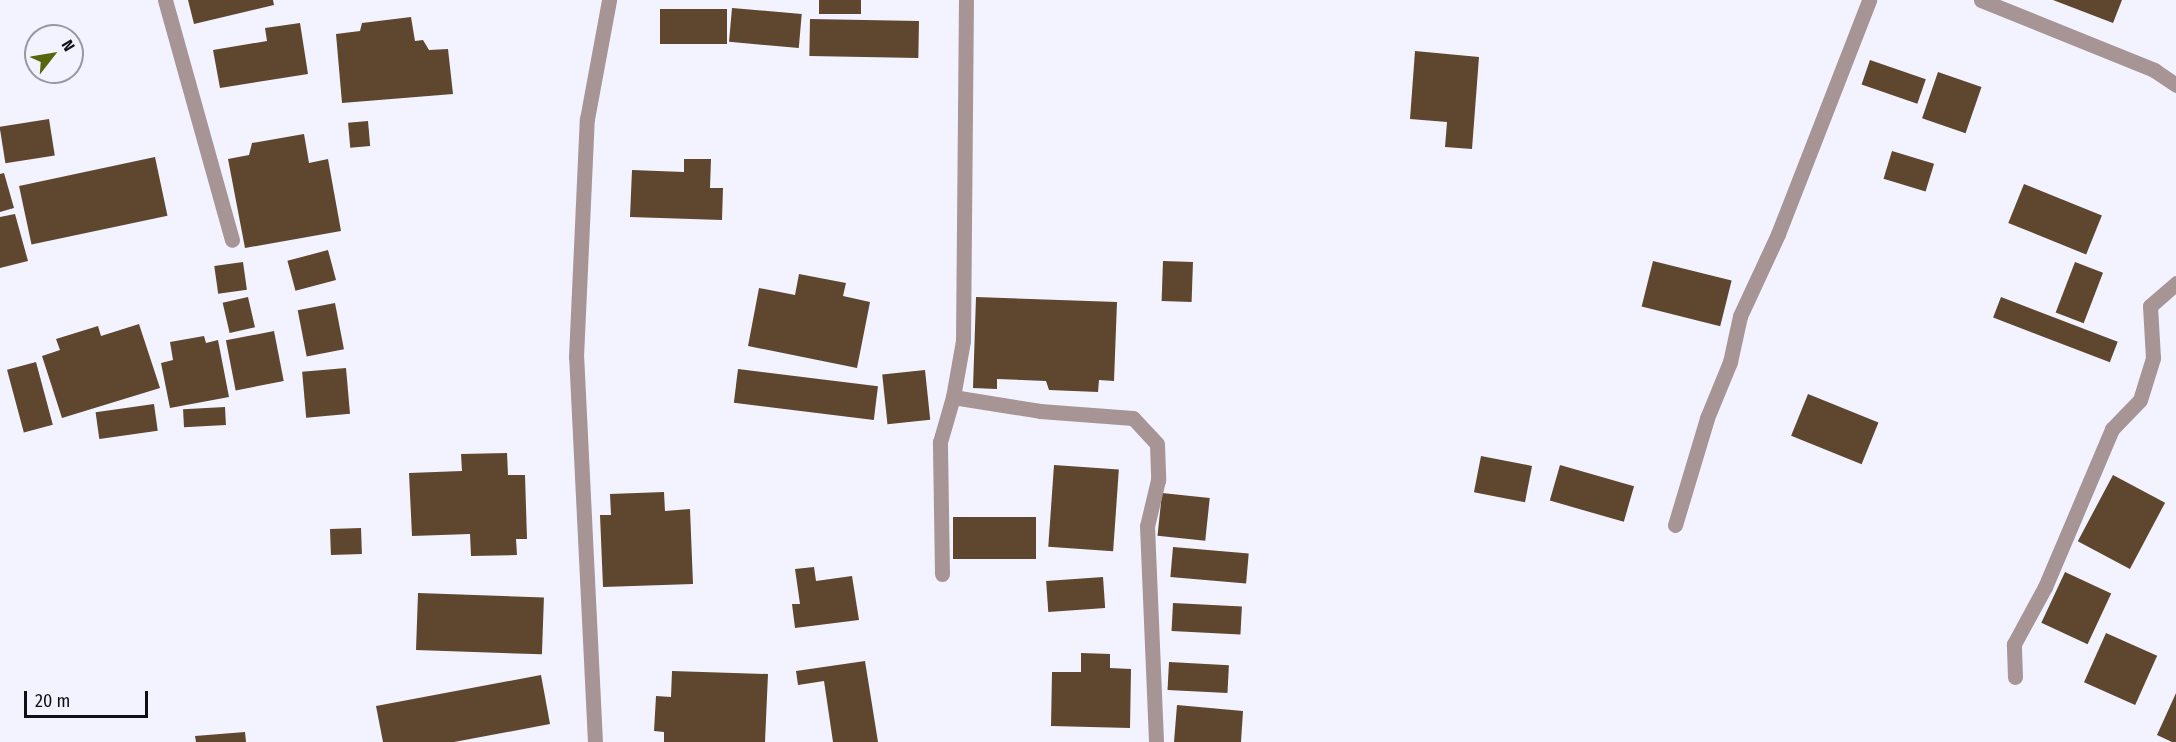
<!DOCTYPE html>
<html>
<head>
<meta charset="utf-8">
<style>
	body { margin:0 }
	#map { position:relative; width:2176px; height:742px; overflow:hidden; background:#f3f3ff; font-family:"Fira Sans Condensed",sans-serif }
	div>[style] { position:absolute }
	.building>* { inset:0; background:#5e472e; transform-origin:0 0 }
	.lane>* { height:15px; margin:-7.5px; padding:0 7.5px; transform-origin:7.5px; border-radius:7.5px; background:#a79494 }
	.street>* { height:15px; margin:-7.5px; padding:0 7.5px; transform-origin:7.5px; border-radius:7.5px; background:#a79494 }
	span { translate:-50% -50%; white-space:nowrap; text-align:center; line-height:1.15; -webkit-text-stroke:6px #f3f3ff; paint-order:stroke }
	.north { position:absolute; left:24px; top:24px; width:60px; height:60px; box-sizing:border-box; background:#f3f3ff; border:2px solid #9898a1; border-radius:50%; rotate:59deg; font-size:16px; font-weight:700; line-height:24px; text-align:center; color:#101014 }
	.north::after { content:''; display:block; margin:auto; width:21px; height:27px; background:#57660c; clip-path:polygon(50% 0,100% 100%,50% 72%,0 100%) }
	.scale { position:absolute; left:24px; top:691px; width:124px; height:27px; box-sizing:border-box; border:3px solid #101014; border-top:0; padding-left:8px; font-size:18px; line-height:21px; white-space:nowrap; color:#101014; -webkit-text-stroke:4px #f3f3ff; paint-order:stroke }
</style>
</head>
<body>
<div id="map">
	<div class="building">
		<i style="clip-path:polygon(188px 0,273px 0,274px 5px,194px 24px)"></i>
		<i style="left:819px;top:0;width:42px;height:14px"></i>
		<i style="clip-path:polygon(2053px 0,2122px 0,2113px 23px)"></i>
		<i style="left:732px;top:8px;width:70px;height:34px;rotate:5deg"></i>
		<i style="left:660px;top:9px;width:67px;height:35px"></i>
		<i style="clip-path:polygon(411px 17px,415px 41px,423px 40px,429px 50px,448px 49px,453px 94px,342px 103px,336px 34px,360px 31px,362px 23px)"></i>
		<i style="left:810px;top:19px;width:109px;height:37px;rotate:1deg"></i>
		<i style="clip-path:polygon(300px 23px,308px 74px,220px 88px,213px 50px,267px 41px,265px 28px)"></i>
		<i style="clip-path:polygon(1415px 51px,1479px 57px,1472px 149px,1445px 147px,1447px 122px,1410px 119px)"></i>
		<i style="left:1870px;top:60px;width:59px;height:26px;rotate:19deg"></i>
		<i style="left:1938px;top:72px;width:46px;height:49px;rotate:19deg"></i>
		<i style="left:49px;top:119px;width:37px;height:50px;rotate:81deg"></i>
		<i style="left:368px;top:121px;width:25px;height:20px;rotate:85deg"></i>
		<i style="clip-path:polygon(304px 134px,309px 163px,328px 159px,341px 231px,245px 248px,228px 159px,249px 155px,252px 143px)"></i>
		<i style="left:1892px;top:151px;width:44px;height:29px;rotate:17deg"></i>
		<i style="left:155px;top:157px;width:60px;height:139px;rotate:78deg"></i>
		<i style="clip-path:polygon(684px 159px,711px 159px,710px 188px,723px 188px,722px 220px,630px 217px,632px 170px,684px 172px)"></i>
		<i style="clip-path:polygon(4px 173px,14px 208px,0 212px,0 174px)"></i>
		<i style="left:2024px;top:184px;width:84px;height:42px;rotate:22deg"></i>
		<i style="clip-path:polygon(15px 214px,28px 261px,0 268px,0 217px)"></i>
		<i style="left:328px;top:250px;width:31px;height:42px;rotate:75deg"></i>
		<i style="left:1163px;top:261px;width:30px;height:40px;rotate:2deg"></i>
		<i style="left:1653px;top:261px;width:81px;height:47px;rotate:14deg"></i>
		<i style="left:243px;top:262px;width:28px;height:29px;rotate:82deg"></i>
		<i style="left:2075px;top:262px;width:30px;height:54px;rotate:21deg"></i>
		<i style="clip-path:polygon(799px 274px,846px 283px,843px 296px,870px 302px,857px 368px,748px 346px,759px 288px,795px 295px)"></i>
		<i style="left:248px;top:297px;width:31px;height:26px;rotate:77deg"></i>
		<i style="clip-path:polygon(976px 297px,1117px 302px,1114px 381px,1099px 380px,1098px 392px,1049px 390px,1046px 381px,997px 379px,997px 389px,973px 388px)"></i>
		<i style="left:2001px;top:297px;width:125px;height:22px;rotate:21deg"></i>
		<i style="left:335px;top:303px;width:47px;height:38px;rotate:79deg"></i>
		<i style="clip-path:polygon(139px 324px,160px 388px,62px 418px,42px 356px,60px 350px,56px 339px,98px 326px,101px 336px)"></i>
		<i style="left:274px;top:331px;width:51px;height:49px;rotate:79deg"></i>
		<i style="clip-path:polygon(204px 336px,206px 343px,218px 340px,229px 397px,170px 408px,161px 363px,173px 360px,170px 342px)"></i>
		<i style="left:36px;top:362px;width:65px;height:30px;rotate:75deg"></i>
		<i style="left:346px;top:368px;width:46px;height:44px;rotate:85deg"></i>
		<i style="left:738px;top:369px;width:141px;height:34px;rotate:7deg"></i>
		<i style="left:925px;top:370px;width:50px;height:43px;rotate:84deg"></i>
		<i style="left:1808px;top:394px;width:76px;height:45px;rotate:22deg"></i>
		<i style="left:154px;top:404px;width:27px;height:59px;rotate:82deg"></i>
		<i style="left:225px;top:407px;width:18px;height:42px;rotate:87deg"></i>
		<i style="clip-path:polygon(507px 453px,508px 475px,525px 475px,527px 539px,516px 539px,517px 555px,471px 556px,470px 534px,412px 536px,409px 473px,462px 471px,461px 454px)"></i>
		<i style="left:1481px;top:456px;width:52px;height:37px;rotate:11deg"></i>
		<i style="left:1054px;top:465px;width:65px;height:82px;rotate:4deg"></i>
		<i style="left:1560px;top:465px;width:77px;height:37px;rotate:16deg"></i>
		<i style="left:2113px;top:475px;width:59px;height:75px;rotate:28deg"></i>
		<i style="clip-path:polygon(664px 492px,665px 511px,690px 509px,693px 584px,603px 587px,600px 515px,611px 515px,610px 494px)"></i>
		<i style="left:1162px;top:493px;width:48px;height:43px;rotate:6deg"></i>
		<i style="left:953px;top:517px;width:83px;height:42px"></i>
		<i style="left:361px;top:528px;width:26px;height:31px;rotate:88deg"></i>
		<i style="left:1173px;top:547px;width:76px;height:30px;rotate:5deg"></i>
		<i style="clip-path:polygon(814px 567px,816px 581px,852px 576px,859px 620px,795px 628px,792px 604px,800px 604px,795px 569px)"></i>
		<i style="left:2065px;top:572px;width:51px;height:56px;rotate:25deg"></i>
		<i style="left:1103px;top:577px;width:31px;height:57px;rotate:86deg"></i>
		<i style="left:418px;top:593px;width:126px;height:57px;rotate:2deg"></i>
		<i style="left:1173px;top:603px;width:69px;height:28px;rotate:3deg"></i>
		<i style="left:2106px;top:633px;width:56px;height:54px;rotate:24deg"></i>
		<i style="clip-path:polygon(1081px 653px,1110px 654px,1110px 668px,1131px 669px,1130px 728px,1051px 726px,1052px 672px,1081px 672px)"></i>
		<i style="clip-path:polygon(865px 661px,878px 742px,833px 742px,824px 681px,798px 685px,796px 671px)"></i>
		<i style="left:1169px;top:662px;width:60px;height:28px;rotate:3deg"></i>
		<i style="clip-path:polygon(672px 671px,768px 674px,765px 742px,664px 742px,664px 732px,654px 731px,656px 696px,671px 697px)"></i>
		<i style="clip-path:polygon(541px 675px,550px 724px,454px 742px,383px 742px,376px 706px)"></i>
		<i style="clip-path:polygon(2176px 693px,2176px 742px,2172px 742px,2157px 735px)"></i>
		<i style="clip-path:polygon(1177px 705px,1243px 711px,1241px 742px,1174px 742px)"></i>
		<i style="clip-path:polygon(245px 732px,246px 742px,196px 742px,195px 736px)"></i>
	</div>
	<div class="lane">
		<i style="left:2015px;top:677px;width:33px;rotate:-92deg"></i>
		<i style="left:2014px;top:644px;width:65px;rotate:-61.5deg"></i>
		<i style="left:2045px;top:587px;width:172px;rotate:-67deg"></i>
		<i style="left:2112px;top:429px;width:40px;rotate:-46deg"></i>
		<i style="left:2140px;top:400px;width:44px;rotate:-72.8deg"></i>
		<i style="left:2153px;top:358px;width:52px;rotate:-93.3deg"></i>
		<i style="left:2150px;top:306px;width:35px;rotate:-41deg"></i>
	</div>
	<div class="street">
		<i style="left:165px;top:0;width:249px;rotate:74.4deg"></i>
		<i style="left:1981px;top:0;width:187px;rotate:22deg"></i>
		<i style="left:2154px;top:70px;width:27px;rotate:34deg"></i>
		<i style="left:953px;top:397px;width:88px;rotate:9.1deg"></i>
		<i style="left:1040px;top:411px;width:93px;rotate:4.3deg"></i>
		<i style="left:1133px;top:418px;width:35px;rotate:47deg"></i>
		<i style="left:1157px;top:444px;width:36px;rotate:88deg"></i>
		<i style="left:1158px;top:480px;width:47px;rotate:103.4deg"></i>
		<i style="left:1147px;top:526px;width:216px;rotate:87.6deg"></i>
		<i style="left:1675px;top:525px;width:112px;rotate:-73.3deg"></i>
		<i style="left:1707px;top:418px;width:61px;rotate:-67.7deg"></i>
		<i style="left:1730px;top:362px;width:47px;rotate:-77.7deg"></i>
		<i style="left:1740px;top:316px;width:90px;rotate:-65.1deg"></i>
		<i style="left:1778px;top:234px;width:251px;rotate:-68.7deg"></i>
		<i style="left:942px;top:574px;width:132px;rotate:-90.9deg"></i>
		<i style="left:940px;top:442px;width:47px;rotate:-73.9deg"></i>
		<i style="left:953px;top:397px;width:57px;rotate:-79.9deg"></i>
		<i style="left:963px;top:341px;width:341px;rotate:-89.5deg"></i>
		<i style="left:595px;top:742px;width:385px;rotate:-92.8deg"></i>
		<i style="left:576px;top:357px;width:238px;rotate:-87.4deg"></i>
		<i style="left:587px;top:119px;width:121px;rotate:-79.5deg"></i>
	</div>
	<div class="north">N</div>
	<div class="scale">20 m</div>
</div>
</body>
</html>
